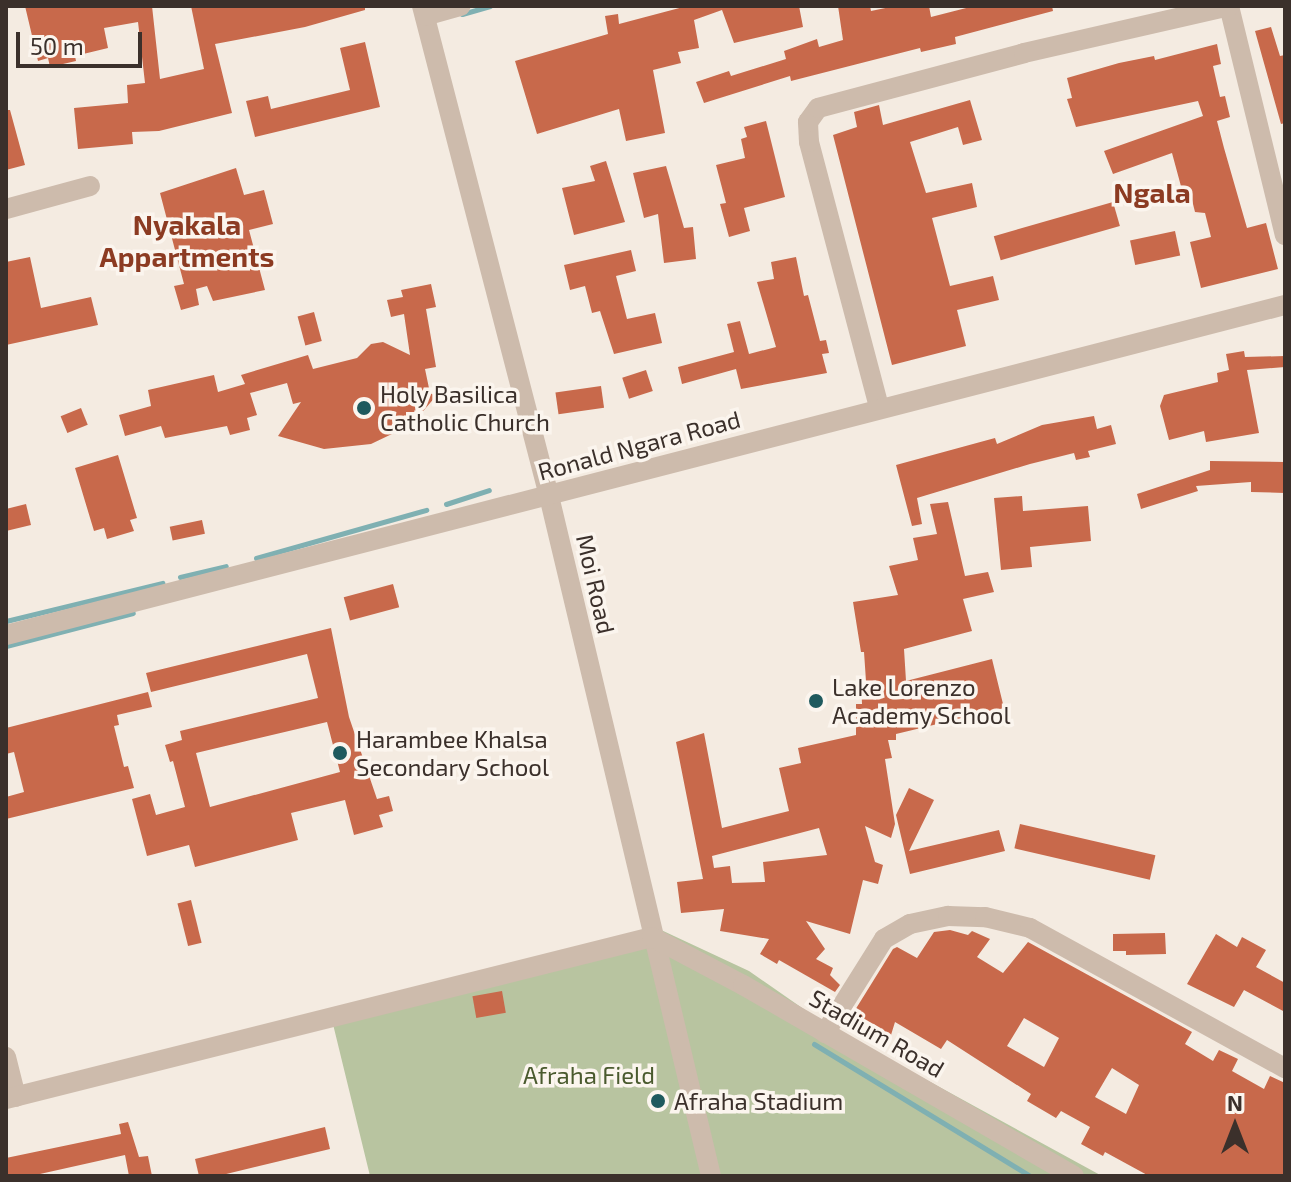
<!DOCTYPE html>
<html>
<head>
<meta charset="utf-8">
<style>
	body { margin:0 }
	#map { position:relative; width:1291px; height:1182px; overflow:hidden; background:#f4ebe1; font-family:"Exo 2",sans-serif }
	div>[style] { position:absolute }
	.green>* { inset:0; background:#b8c4a0 }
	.stream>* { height:5px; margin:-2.5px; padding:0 2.5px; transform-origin:2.5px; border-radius:2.5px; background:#7fb0b2 }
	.building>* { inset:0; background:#c8694b; transform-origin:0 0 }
	.minor>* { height:20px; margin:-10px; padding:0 10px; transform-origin:10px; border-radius:10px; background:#cdbbac }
	.dots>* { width:22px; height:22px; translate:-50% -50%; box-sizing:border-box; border:4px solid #fbf5ee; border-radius:50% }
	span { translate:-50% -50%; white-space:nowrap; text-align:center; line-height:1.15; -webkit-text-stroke:7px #fbf5ee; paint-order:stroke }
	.poi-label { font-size:24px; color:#3b302b }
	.left { translate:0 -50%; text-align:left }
	.street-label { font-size:24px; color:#3b302b }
	.park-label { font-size:24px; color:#4a5a2e }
	.quarter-label { font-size:28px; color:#8c3b22; font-weight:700 }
	.frame { position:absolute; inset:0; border:8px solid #3b302b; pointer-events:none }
	.north { position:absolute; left:1195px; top:1086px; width:80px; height:80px; -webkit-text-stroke:6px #fbf5ee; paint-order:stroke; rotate:0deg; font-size:22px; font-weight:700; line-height:32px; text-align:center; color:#3b302b }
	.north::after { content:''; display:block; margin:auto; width:28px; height:36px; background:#3b302b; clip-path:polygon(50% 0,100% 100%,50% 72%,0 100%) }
	.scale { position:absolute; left:16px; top:32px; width:126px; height:36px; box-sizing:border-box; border:4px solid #3b302b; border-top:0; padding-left:10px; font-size:24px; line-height:28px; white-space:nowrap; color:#3b302b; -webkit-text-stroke:6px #fbf5ee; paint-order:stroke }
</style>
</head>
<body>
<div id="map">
	<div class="green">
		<i style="clip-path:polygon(659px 929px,749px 971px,828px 1026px,1102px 1176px,370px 1176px,331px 1016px)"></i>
	</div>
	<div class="stream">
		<i style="left:462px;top:14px;width:29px;rotate:-16deg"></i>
		<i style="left:446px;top:504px;width:45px;rotate:-18deg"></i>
		<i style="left:256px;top:558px;width:177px;rotate:-15.8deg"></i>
		<i style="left:180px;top:577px;width:47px;rotate:-13.4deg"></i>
		<i style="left:6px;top:621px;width:161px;rotate:-13.7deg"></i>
		<i style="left:6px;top:646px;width:131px;rotate:-14.6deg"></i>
		<i style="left:814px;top:1044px;width:253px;rotate:31.4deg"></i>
	</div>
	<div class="building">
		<i style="clip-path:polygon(25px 6px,152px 6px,160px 79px,204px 69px,191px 6px,365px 6px,365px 10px,305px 27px,215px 44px,232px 113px,159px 131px,132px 132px,133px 144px,78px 149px,74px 108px,128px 103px,127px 85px,145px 83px,138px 22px,104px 28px,108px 48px,75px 56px,76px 61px,50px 67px,48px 58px,38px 61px)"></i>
		<i style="clip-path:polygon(687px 6px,799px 6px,803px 27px,734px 43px,722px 10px,694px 20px,699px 48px,678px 52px,681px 63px,653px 70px,665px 133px,626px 141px,619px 109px,537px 134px,515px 61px,608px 34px,605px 16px,618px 14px,619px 24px)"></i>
		<i style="clip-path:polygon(838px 6px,870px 6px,871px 11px,895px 6px,929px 6px,931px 17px,974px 6px,1052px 6px,1053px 11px,955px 37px,956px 44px,921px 52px,920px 48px,791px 81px,790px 76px,704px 103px,696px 82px,729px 71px,731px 76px,786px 59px,784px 51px,817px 39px,819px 47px,843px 40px)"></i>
		<i style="clip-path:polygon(1271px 27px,1280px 56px,1285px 55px,1285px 123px,1281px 124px,1255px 31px)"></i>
		<i style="clip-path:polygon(365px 42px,380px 107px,255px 137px,246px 101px,268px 96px,271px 109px,350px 90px,340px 48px)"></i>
		<i style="clip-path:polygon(1217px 44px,1221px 64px,1213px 66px,1220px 97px,1225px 96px,1230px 117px,1217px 121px,1224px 148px,1247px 228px,1266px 223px,1278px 269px,1201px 288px,1190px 242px,1211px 237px,1205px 213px,1195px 212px,1189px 188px,1182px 190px,1172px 153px,1113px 174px,1104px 151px,1203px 116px,1198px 101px,1076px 127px,1067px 99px,1072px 98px,1067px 78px,1119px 63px,1154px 56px,1155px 60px)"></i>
		<i style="clip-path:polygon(970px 100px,982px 140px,963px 145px,958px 127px,910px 142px,926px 193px,972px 183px,977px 207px,932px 218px,950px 286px,993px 276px,999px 300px,957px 310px,966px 346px,892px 365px,833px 135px,857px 127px,854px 112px,879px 105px,883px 125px)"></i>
		<i style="clip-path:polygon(6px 110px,10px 110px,25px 165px,6px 170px)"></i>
		<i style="clip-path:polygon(766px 121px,785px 197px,744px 208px,750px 231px,729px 237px,720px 204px,726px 203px,716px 165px,745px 158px,741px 139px,747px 137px,744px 127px)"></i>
		<i style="clip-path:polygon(606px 161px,625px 222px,574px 235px,562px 188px,595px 181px,590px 166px)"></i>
		<i style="clip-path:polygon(666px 166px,684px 228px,693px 227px,696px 259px,664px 263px,658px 214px,644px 218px,633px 173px)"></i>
		<i style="clip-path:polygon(236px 168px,244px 195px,264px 190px,273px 224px,249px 230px,265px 290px,213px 301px,207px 286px,196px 289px,199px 305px,181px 310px,174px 286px,184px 284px,160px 193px)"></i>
		<i style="left:1113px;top:202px;width:25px;height:124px;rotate:74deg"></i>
		<i style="left:1175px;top:231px;width:25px;height:46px;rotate:78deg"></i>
		<i style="clip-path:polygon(631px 250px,636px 271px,616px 276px,627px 319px,655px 313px,662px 343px,614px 354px,600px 311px,592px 313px,585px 286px,570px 290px,564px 265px)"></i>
		<i style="clip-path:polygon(30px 257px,41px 308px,91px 297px,98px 325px,6px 345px,6px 262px)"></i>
		<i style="clip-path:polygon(796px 257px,804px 296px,808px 295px,820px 341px,826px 340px,829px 353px,822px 354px,827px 373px,741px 389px,736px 369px,682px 384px,678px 367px,734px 352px,727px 324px,740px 321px,749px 354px,776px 347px,757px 282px,774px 279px,771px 262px)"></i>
		<i style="clip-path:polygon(431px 284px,436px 307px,426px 309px,436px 367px,425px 369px,430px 393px,436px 396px,419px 416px,394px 433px,371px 444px,324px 449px,278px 436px,301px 402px,293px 404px,287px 383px,250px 393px,257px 415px,247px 418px,250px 430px,230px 435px,227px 426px,165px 438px,161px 426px,125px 436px,119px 415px,151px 406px,148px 390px,214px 375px,218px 392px,245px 384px,241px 375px,308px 355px,313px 369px,357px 358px,371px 344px,383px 342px,410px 355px,404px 314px,391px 317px,387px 300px,403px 297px,401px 290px)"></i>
		<i style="left:314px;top:312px;width:30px;height:17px;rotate:75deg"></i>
		<i style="clip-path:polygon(1244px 351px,1245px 357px,1285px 356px,1285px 367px,1247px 370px,1259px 433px,1206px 442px,1204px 431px,1169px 440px,1160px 406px,1164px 395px,1218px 382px,1217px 373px,1229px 370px,1226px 354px)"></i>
		<i style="left:646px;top:370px;width:22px;height:25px;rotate:72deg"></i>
		<i style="left:601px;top:386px;width:22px;height:46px;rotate:82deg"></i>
		<i style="left:81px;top:408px;width:18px;height:22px;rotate:68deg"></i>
		<i style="clip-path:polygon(1094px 416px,1097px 429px,1111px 425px,1116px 444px,1088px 451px,1090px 457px,1076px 460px,1074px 453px,1030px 464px,917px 498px,922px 524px,912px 526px,896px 465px,995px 438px,997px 444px,1042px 425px)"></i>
		<i style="clip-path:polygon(118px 455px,137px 518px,130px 520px,134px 531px,107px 539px,104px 528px,94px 531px,75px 468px)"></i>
		<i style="clip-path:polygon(1210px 461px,1285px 462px,1285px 493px,1251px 492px,1251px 482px,1196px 486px,1198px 491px,1141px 509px,1137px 494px,1210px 470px)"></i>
		<i style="clip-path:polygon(1022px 496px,1023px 511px,1088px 506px,1091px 541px,1030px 547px,1032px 567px,1001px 570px,994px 498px)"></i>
		<i style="clip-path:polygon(evenodd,948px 502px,965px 576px,988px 572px,994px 592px,963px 599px,972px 631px,904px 649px,906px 681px,992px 659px,1004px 708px,896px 734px,896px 740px,888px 740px,892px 758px,885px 759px,895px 824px,891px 838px,865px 826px,875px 862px,883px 865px,878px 884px,863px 880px,850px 934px,806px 921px,825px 949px,816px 959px,833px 968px,830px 975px,840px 985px,835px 992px,779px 960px,777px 964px,760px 954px,769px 939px,720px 931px,724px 909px,681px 913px,677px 882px,703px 879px,676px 742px,704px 733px,722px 828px,789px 811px,779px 768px,801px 763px,798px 748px,856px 735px,856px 704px,862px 704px,861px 681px,866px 681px,864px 652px,861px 652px,853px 602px,898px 595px,889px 566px,918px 560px,913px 538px,937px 534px,930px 504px,948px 502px,819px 828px,827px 855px,763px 862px,765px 882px,732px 883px,730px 866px,714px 868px,712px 856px,819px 828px)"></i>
		<i style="clip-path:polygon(26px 504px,31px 525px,6px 531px,6px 509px)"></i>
		<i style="left:202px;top:520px;width:14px;height:33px;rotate:78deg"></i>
		<i style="left:393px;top:584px;width:24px;height:51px;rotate:75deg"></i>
		<i style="clip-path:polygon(evenodd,331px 628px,349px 717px,377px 799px,389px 796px,393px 811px,379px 815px,383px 827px,354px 835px,345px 800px,291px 813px,298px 840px,195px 867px,189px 845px,147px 856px,132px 799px,150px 794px,156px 815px,185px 807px,173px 761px,170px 762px,165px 745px,182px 740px,180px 731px,318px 698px,307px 654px,151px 692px,146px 673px,331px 628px,327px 722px,340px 772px,210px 807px,196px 753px,327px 722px)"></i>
		<i style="clip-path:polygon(148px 692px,152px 707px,117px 715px,119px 725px,114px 726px,124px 767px,128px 766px,134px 788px,6px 819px,6px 797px,24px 792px,14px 752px,6px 754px,6px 728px)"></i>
		<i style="clip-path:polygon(909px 788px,934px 800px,909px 851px,999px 830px,1005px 851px,910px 874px,896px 815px)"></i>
		<i style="left:1020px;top:824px;width:139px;height:25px;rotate:13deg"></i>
		<i style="left:191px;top:900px;width:44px;height:14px;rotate:76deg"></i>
		<i style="clip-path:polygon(evenodd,950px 930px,968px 935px,972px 931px,990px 939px,977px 957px,1003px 973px,1028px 942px,1192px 1032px,1185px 1044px,1213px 1061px,1219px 1050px,1238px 1059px,1232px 1071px,1264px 1089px,1270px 1076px,1285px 1083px,1285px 1176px,1149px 1176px,1105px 1152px,1103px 1156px,1081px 1144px,1090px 1127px,1061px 1111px,1056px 1118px,1027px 1101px,1031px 1094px,947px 1040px,941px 1049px,895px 1022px,891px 1035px,852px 1015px,893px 949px,897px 947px,917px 958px,934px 932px,950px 930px,1024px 1018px,1059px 1038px,1044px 1067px,1007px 1046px,1024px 1018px,950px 930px,1112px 1068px,1139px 1085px,1126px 1114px,1095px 1097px,1112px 1068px)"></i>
		<i style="clip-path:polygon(1165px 933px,1166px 954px,1126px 955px,1126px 951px,1113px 951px,1113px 934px)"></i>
		<i style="clip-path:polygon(1216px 934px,1237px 947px,1242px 937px,1266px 950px,1256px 967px,1285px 983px,1285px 1012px,1244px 990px,1234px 1007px,1187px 984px)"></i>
		<i style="left:502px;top:991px;width:22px;height:30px;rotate:80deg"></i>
		<i style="clip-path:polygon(128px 1122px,139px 1157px,148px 1156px,152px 1176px,129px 1176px,125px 1155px,31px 1176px,6px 1176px,6px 1158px,121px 1134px,119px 1124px)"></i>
		<i style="clip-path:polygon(325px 1127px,330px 1149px,218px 1176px,199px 1176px,195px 1159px)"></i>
	</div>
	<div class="minor">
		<i style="left:422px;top:6px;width:506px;rotate:75.47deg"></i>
		<i style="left:549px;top:496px;width:699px;rotate:76.6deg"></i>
		<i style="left:1229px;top:6px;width:236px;rotate:76.3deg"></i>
		<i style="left:425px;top:16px;width:37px;rotate:-16deg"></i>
		<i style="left:6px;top:209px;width:87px;rotate:-15.3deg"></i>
		<i style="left:879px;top:407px;width:274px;rotate:-104.8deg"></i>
		<i style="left:809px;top:142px;width:20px;rotate:-93deg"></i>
		<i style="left:808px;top:122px;width:17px;rotate:-54deg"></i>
		<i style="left:818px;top:108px;width:213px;rotate:-14.9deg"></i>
		<i style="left:1024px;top:53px;width:211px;rotate:-12.9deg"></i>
		<i style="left:6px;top:635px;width:1321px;rotate:-14.47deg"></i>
		<i style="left:825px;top:1033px;width:111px;rotate:-57.9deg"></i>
		<i style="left:884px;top:939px;width:30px;rotate:-30deg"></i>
		<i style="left:910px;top:924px;width:39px;rotate:-12deg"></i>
		<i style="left:948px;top:916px;width:37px;rotate:2deg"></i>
		<i style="left:985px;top:917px;width:46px;rotate:13.7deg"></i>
		<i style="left:1030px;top:928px;width:291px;rotate:28.8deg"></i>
		<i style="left:6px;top:1057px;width:41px;rotate:76deg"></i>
		<i style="left:6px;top:1099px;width:666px;rotate:-14.08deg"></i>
		<i style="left:652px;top:937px;width:103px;rotate:27.8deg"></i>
		<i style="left:743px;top:985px;width:382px;rotate:30deg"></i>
	</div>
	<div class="dots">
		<i style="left:364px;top:408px;background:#1f5a5e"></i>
		<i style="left:816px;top:701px;background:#1f5a5e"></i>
		<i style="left:340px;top:753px;background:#1f5a5e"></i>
		<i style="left:658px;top:1101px;background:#1f5a5e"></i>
	</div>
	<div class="poi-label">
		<span class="left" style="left:380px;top:408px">Holy Basilica<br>Catholic Church</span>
		<span class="left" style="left:832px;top:701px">Lake Lorenzo<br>Academy School</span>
		<span class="left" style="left:356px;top:753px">Harambee Khalsa<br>Secondary School</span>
		<span class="left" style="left:674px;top:1101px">Afraha Stadium</span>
	</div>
	<div class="street-label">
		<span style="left:639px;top:445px;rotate:-15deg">Ronald Ngara Road</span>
		<span style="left:596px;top:584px;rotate:77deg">Moi Road</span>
		<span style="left:877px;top:1033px;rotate:30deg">Stadium Road</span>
	</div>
	<div class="park-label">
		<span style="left:589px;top:1075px">Afraha Field</span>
	</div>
	<div class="quarter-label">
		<span style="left:1152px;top:192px">Ngala</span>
		<span style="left:187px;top:240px">Nyakala<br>Appartments</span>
	</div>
	<div class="frame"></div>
	<div class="north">N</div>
	<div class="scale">50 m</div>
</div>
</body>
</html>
